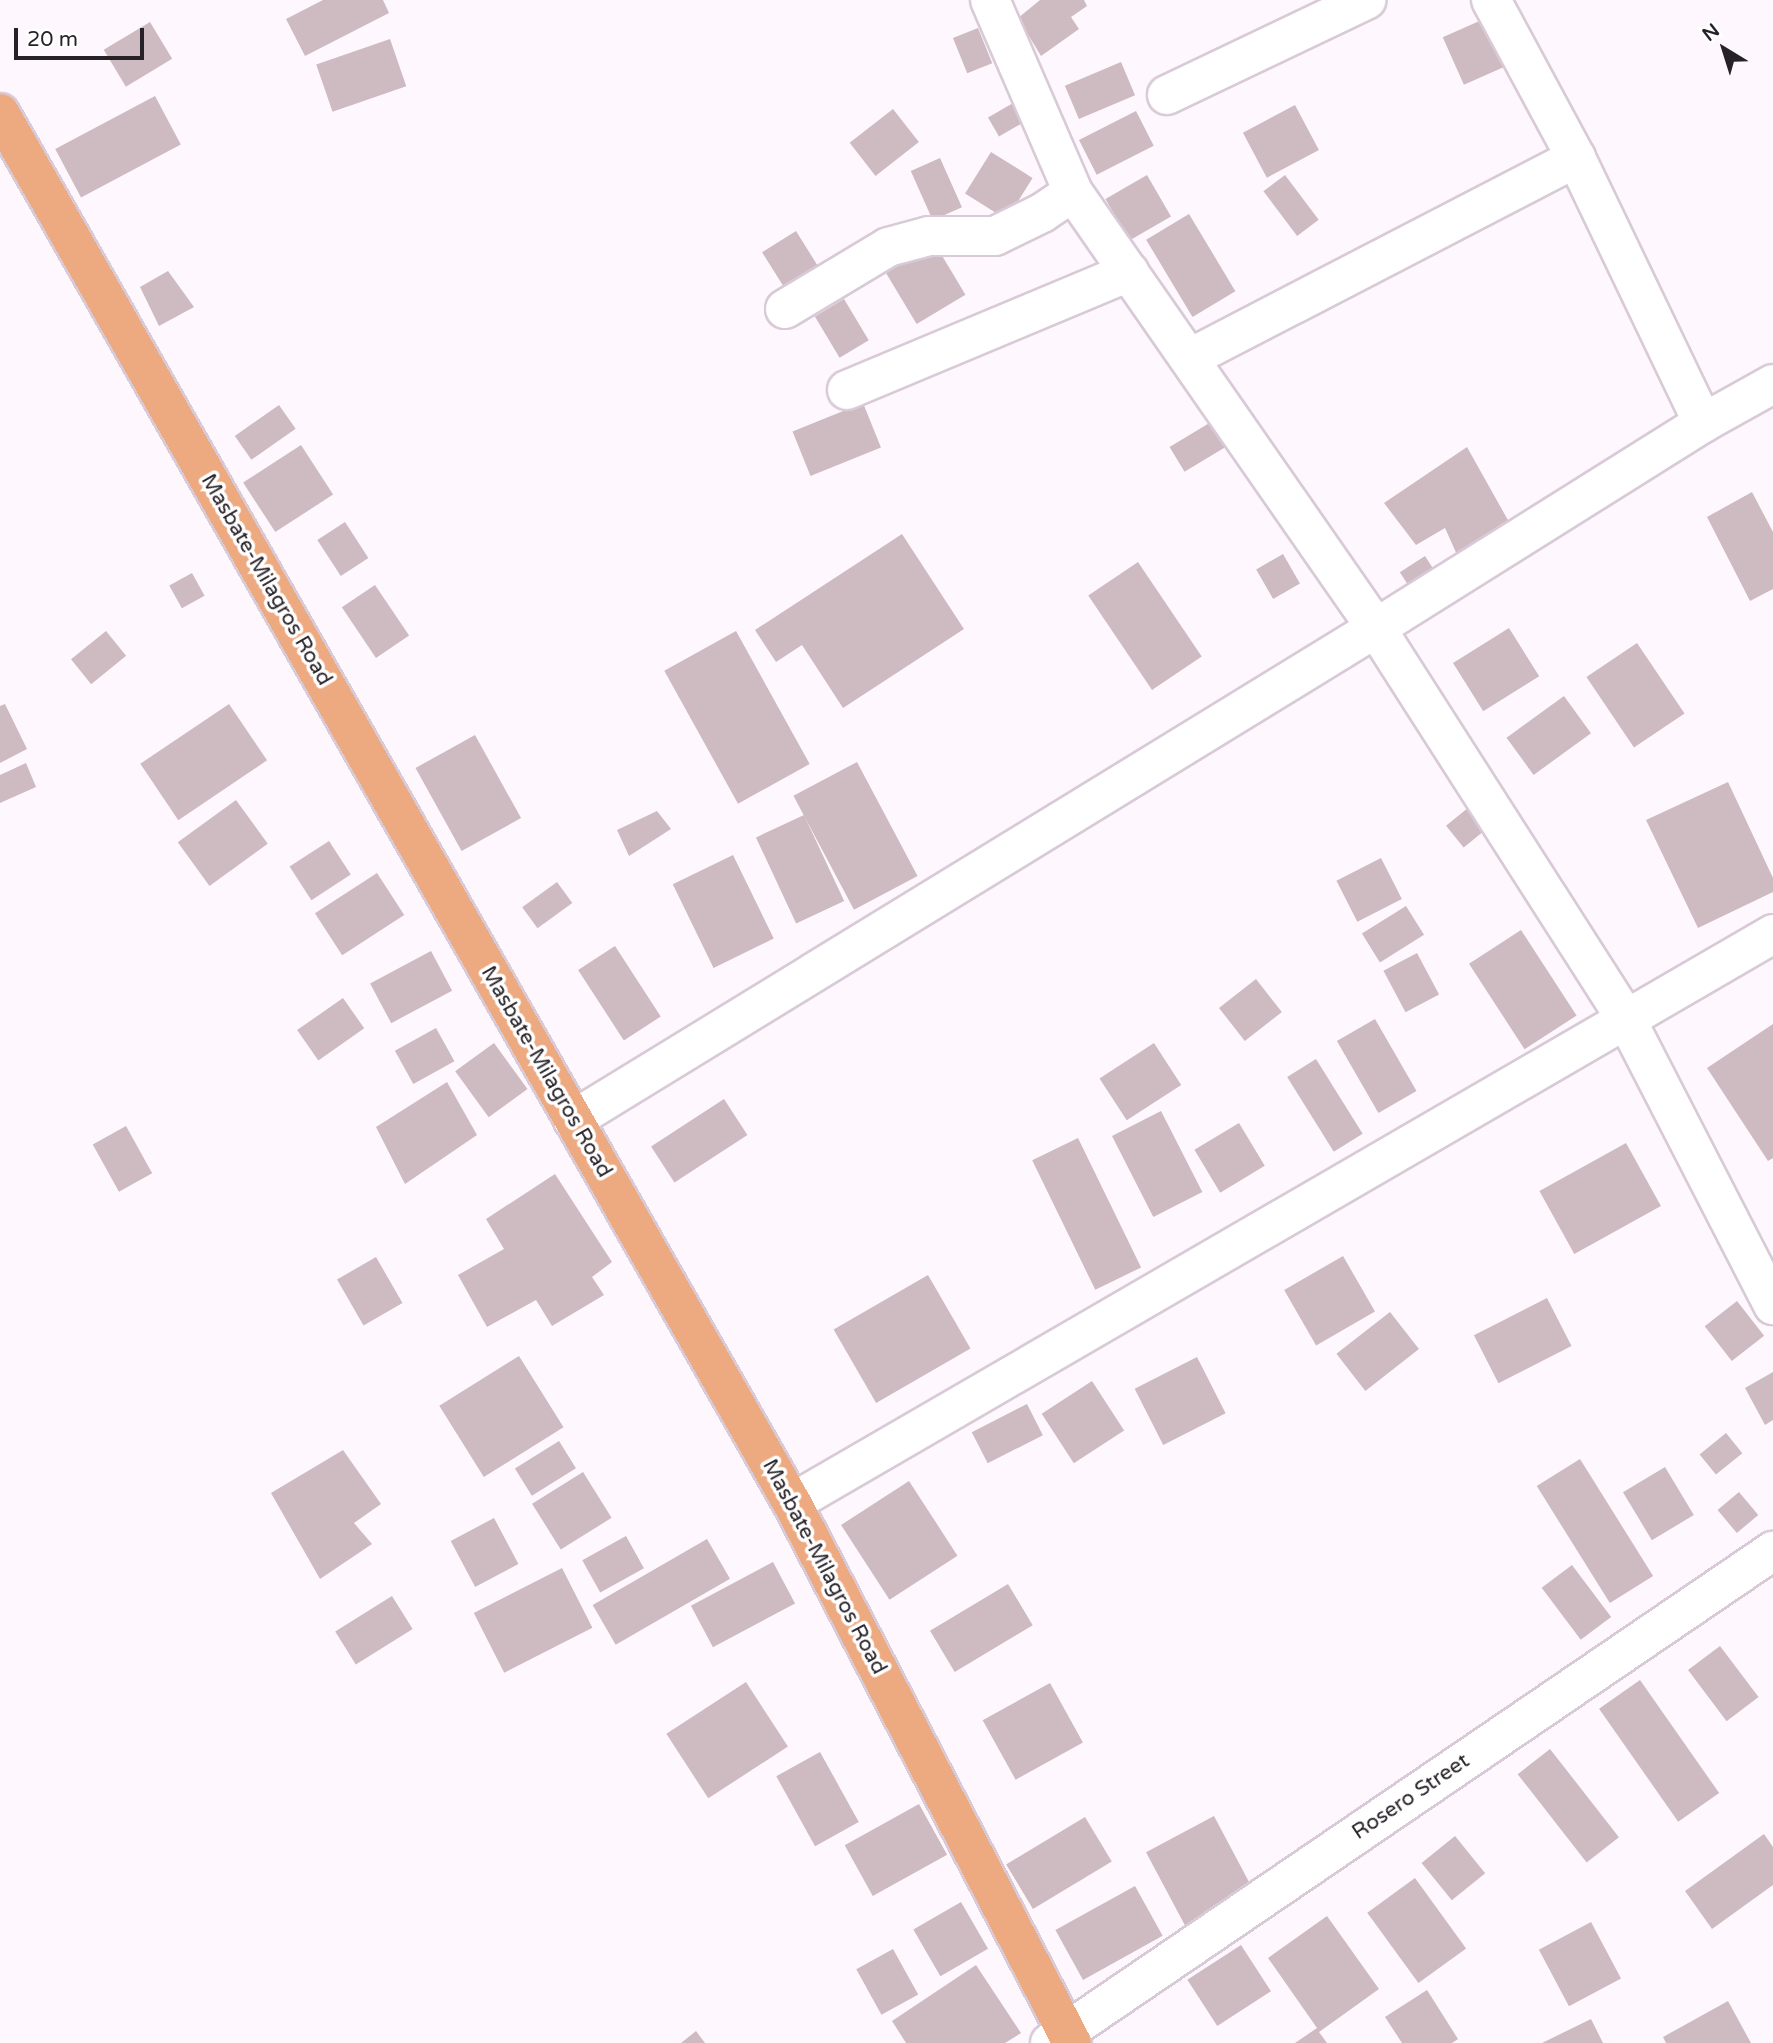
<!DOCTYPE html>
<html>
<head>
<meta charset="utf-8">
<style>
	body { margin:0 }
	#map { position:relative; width:1773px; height:2043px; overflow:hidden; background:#fef8fe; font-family:"Varela Round",sans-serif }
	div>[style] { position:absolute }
	.building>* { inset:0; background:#cebac1; transform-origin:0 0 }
	.roads { filter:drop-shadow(2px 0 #d8cad7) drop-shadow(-2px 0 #d8cad7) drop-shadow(0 2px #d8cad7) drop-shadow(0 -2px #d8cad7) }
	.minor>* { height:38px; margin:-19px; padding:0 19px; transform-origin:19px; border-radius:19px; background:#fff }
	.major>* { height:38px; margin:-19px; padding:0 19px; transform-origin:19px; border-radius:19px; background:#eda980 }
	span { translate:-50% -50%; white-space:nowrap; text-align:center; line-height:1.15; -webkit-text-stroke:7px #fff; paint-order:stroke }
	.street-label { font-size:21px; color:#272227 }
	.north { position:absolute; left:1689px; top:14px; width:70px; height:70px; -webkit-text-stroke:5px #fff; paint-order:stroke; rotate:322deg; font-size:19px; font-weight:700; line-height:28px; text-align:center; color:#272227 }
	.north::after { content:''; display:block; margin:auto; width:24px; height:32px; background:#272227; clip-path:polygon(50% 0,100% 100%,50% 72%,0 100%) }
	.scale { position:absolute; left:14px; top:28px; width:130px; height:32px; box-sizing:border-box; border:4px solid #272227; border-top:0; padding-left:9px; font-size:21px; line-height:24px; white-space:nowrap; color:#272227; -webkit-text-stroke:5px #fff; paint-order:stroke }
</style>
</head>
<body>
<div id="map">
	<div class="building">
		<i style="clip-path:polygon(323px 0,383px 0,389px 13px,305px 56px,286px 19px)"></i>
		<i style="clip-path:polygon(1040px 0,1084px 0,1087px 6px,1071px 17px,1079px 29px,1041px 56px,1018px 18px)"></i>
		<i style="left:1493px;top:15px;width:52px;height:55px;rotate:66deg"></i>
		<i style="left:150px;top:22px;width:43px;height:54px;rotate:59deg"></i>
		<i style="left:978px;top:28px;width:38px;height:27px;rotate:68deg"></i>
		<i style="left:390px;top:39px;width:50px;height:78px;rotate:71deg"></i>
		<i style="left:1121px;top:62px;width:36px;height:61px;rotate:67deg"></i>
		<i style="left:155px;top:96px;width:55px;height:113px;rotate:62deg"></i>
		<i style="left:1020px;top:99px;width:22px;height:37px;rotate:60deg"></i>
		<i style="left:1295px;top:105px;width:51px;height:59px;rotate:62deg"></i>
		<i style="left:893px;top:109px;width:42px;height:55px;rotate:52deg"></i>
		<i style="left:1136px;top:111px;width:39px;height:64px;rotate:63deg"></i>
		<i style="left:991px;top:152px;width:49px;height:49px;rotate:32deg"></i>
		<i style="left:940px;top:158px;width:54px;height:32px;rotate:66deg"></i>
		<i style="left:1147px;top:175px;width:48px;height:48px;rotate:60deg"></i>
		<i style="left:1285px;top:175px;width:56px;height:27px;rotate:53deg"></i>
		<i style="left:1189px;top:214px;width:90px;height:50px;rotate:59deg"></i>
		<i style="left:796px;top:231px;width:55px;height:40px;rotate:58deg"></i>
		<i style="left:932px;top:239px;width:65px;height:57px;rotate:59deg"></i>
		<i style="clip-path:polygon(168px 271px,194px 307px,159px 326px,140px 287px)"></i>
		<i style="left:844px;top:299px;width:48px;height:34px;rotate:59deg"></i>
		<i style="left:863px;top:403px;width:48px;height:76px;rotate:68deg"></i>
		<i style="left:279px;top:405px;width:29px;height:54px;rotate:55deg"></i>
		<i style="left:1221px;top:416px;width:29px;height:60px;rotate:59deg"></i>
		<i style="left:301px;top:445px;width:59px;height:69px;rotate:57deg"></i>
		<i style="clip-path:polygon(1467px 447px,1509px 522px,1458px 557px,1445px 528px,1416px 545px,1384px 503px)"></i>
		<i style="clip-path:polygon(1752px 492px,1773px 532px,1773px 589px,1750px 601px,1707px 517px)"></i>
		<i style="left:345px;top:522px;width:43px;height:33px;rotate:57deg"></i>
		<i style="clip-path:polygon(902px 534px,964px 629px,843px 708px,802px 645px,776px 662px,755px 630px)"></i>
		<i style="left:1283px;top:554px;width:34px;height:31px;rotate:60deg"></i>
		<i style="left:1425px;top:556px;width:24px;height:30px;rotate:57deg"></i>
		<i style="left:1138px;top:562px;width:114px;height:60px;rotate:56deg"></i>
		<i style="left:192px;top:573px;width:26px;height:26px;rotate:61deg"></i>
		<i style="left:375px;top:585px;width:61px;height:40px;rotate:56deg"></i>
		<i style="left:1509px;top:628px;width:57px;height:66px;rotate:58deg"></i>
		<i style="left:106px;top:631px;width:32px;height:45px;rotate:51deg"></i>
		<i style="left:736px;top:631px;width:152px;height:82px;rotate:61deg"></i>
		<i style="left:1637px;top:643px;width:85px;height:61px;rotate:56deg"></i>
		<i style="left:1564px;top:696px;width:46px;height:71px;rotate:54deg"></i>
		<i style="clip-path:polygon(5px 704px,27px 749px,0 763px,0 706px)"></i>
		<i style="left:229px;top:704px;width:68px;height:107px;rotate:56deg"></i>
		<i style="left:475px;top:735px;width:95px;height:68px;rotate:61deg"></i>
		<i style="left:857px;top:762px;width:129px;height:72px;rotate:62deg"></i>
		<i style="clip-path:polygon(26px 763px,36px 787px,0 803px,0 775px)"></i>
		<i style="clip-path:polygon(1728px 782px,1773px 878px,1773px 892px,1698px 928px,1646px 820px)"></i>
		<i style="left:236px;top:800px;width:54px;height:72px;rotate:54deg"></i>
		<i style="left:1474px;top:803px;width:28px;height:36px;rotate:51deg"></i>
		<i style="clip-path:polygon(657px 811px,671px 829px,629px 856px,617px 830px)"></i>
		<i style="left:804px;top:815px;width:95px;height:53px;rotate:65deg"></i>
		<i style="left:329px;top:841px;width:40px;height:47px;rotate:57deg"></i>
		<i style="left:733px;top:855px;width:93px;height:67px;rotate:64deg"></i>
		<i style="left:1381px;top:858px;width:46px;height:50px;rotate:63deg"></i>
		<i style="left:377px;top:873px;width:50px;height:74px;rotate:57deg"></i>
		<i style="left:557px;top:882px;width:26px;height:43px;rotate:54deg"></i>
		<i style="left:1406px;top:906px;width:34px;height:52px;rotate:58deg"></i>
		<i style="left:1521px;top:930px;width:102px;height:62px;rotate:57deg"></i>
		<i style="left:615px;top:946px;width:84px;height:44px;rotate:57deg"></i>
		<i style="left:431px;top:951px;width:45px;height:69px;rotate:62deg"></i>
		<i style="left:1417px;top:953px;width:47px;height:38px;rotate:62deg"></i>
		<i style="left:1256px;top:979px;width:42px;height:47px;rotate:52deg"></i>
		<i style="left:343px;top:998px;width:37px;height:56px;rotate:55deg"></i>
		<i style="left:1375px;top:1019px;width:83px;height:44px;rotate:60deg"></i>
		<i style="clip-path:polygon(1773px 1024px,1773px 1158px,1768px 1161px,1707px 1068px)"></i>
		<i style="left:436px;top:1028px;width:38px;height:47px;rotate:61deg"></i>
		<i style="left:494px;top:1043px;width:57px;height:48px;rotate:54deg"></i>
		<i style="left:1154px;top:1043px;width:50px;height:65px;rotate:57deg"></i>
		<i style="left:1316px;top:1059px;width:88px;height:34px;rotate:58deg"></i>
		<i style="clip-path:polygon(447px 1082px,477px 1135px,405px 1184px,376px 1127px)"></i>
		<i style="left:724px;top:1099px;width:43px;height:87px;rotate:57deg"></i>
		<i style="left:1161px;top:1111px;width:91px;height:55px;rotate:63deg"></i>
		<i style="left:1239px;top:1123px;width:50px;height:52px;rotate:59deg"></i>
		<i style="left:126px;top:1126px;width:54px;height:38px;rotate:61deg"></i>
		<i style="left:1078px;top:1138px;width:144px;height:51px;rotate:64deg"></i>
		<i style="left:1626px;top:1143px;width:72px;height:99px;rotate:61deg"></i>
		<i style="clip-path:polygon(555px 1174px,612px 1262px,592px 1277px,604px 1295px,552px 1326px,536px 1300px,487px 1327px,458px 1275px,504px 1249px,486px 1219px)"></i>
		<i style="left:1343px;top:1256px;width:64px;height:68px;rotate:60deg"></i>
		<i style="left:376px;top:1257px;width:53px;height:45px;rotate:60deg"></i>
		<i style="left:928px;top:1275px;width:85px;height:109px;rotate:60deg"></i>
		<i style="left:1547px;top:1298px;width:54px;height:82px;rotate:63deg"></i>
		<i style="left:1737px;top:1301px;width:44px;height:41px;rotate:52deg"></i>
		<i style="left:1390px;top:1312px;width:47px;height:68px;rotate:52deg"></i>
		<i style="left:519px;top:1356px;width:84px;height:94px;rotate:58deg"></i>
		<i style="left:1197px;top:1357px;width:63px;height:70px;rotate:63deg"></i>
		<i style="clip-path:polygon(1773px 1372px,1773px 1420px,1765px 1425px,1745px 1388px)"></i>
		<i style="left:1092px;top:1381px;width:59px;height:60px;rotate:57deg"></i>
		<i style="left:1027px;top:1404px;width:35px;height:62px;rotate:63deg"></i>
		<i style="left:1726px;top:1433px;width:26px;height:34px;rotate:51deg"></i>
		<i style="left:559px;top:1441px;width:32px;height:52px;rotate:58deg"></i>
		<i style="clip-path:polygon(343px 1450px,381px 1504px,354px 1523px,372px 1544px,320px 1579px,271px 1493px)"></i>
		<i style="left:1580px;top:1459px;width:138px;height:51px;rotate:58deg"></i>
		<i style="left:1665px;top:1467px;width:56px;height:49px;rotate:59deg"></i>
		<i style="left:583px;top:1472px;width:54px;height:60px;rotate:58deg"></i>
		<i style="left:909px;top:1481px;width:89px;height:81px;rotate:57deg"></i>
		<i style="left:1739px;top:1492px;width:30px;height:28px;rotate:50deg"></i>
		<i style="left:494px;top:1518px;width:52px;height:49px;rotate:62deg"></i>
		<i style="left:626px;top:1536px;width:37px;height:50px;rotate:61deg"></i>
		<i style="left:707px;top:1539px;width:46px;height:132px;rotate:60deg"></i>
		<i style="left:773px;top:1562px;width:47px;height:93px;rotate:62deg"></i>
		<i style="left:1572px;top:1565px;width:65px;height:38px;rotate:53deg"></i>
		<i style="left:562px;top:1568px;width:67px;height:99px;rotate:63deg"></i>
		<i style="left:1008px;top:1584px;width:48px;height:91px;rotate:59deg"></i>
		<i style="left:392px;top:1596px;width:39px;height:67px;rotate:58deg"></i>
		<i style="left:1720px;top:1646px;width:64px;height:40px;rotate:53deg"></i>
		<i style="left:1640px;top:1680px;width:138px;height:50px;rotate:55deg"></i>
		<i style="left:746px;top:1682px;width:77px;height:95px;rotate:57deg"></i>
		<i style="left:1050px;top:1683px;width:68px;height:77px;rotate:61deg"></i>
		<i style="left:1550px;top:1749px;width:112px;height:41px;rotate:52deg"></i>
		<i style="left:820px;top:1752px;width:80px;height:50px;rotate:61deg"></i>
		<i style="left:919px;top:1804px;width:58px;height:85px;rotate:61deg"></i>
		<i style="left:1214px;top:1816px;width:84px;height:77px;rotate:62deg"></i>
		<i style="left:1085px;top:1817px;width:52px;height:92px;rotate:59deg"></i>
		<i style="clip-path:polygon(1764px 1834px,1773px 1847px,1773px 1885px,1712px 1929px,1685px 1891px)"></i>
		<i style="left:1455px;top:1836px;width:48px;height:43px;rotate:51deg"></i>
		<i style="left:1415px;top:1878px;width:87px;height:59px;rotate:54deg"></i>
		<i style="left:1135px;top:1886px;width:57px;height:91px;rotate:61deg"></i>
		<i style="left:961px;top:1902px;width:54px;height:55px;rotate:60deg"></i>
		<i style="clip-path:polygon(1327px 1916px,1379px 1989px,1319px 2032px,1327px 2043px,1295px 2043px,1317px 2028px,1268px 1958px)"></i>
		<i style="left:1591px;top:1922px;width:64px;height:59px;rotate:62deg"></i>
		<i style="left:1241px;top:1945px;width:55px;height:64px;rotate:57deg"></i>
		<i style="left:893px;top:1949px;width:52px;height:42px;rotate:61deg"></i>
		<i style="clip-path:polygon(976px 1965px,1021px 2033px,1005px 2043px,906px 2043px,892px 2021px)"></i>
		<i style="clip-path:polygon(1427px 1990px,1458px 2039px,1452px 2043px,1402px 2043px,1385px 2017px)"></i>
		<i style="clip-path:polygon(1728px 2001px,1751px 2043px,1666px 2043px,1663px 2037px)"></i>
		<i style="clip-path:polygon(1591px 2019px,1603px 2043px,1542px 2043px)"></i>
		<i style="clip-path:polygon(696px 2031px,705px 2043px,681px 2043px)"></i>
	</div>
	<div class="roads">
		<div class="minor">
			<i style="left:990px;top:0;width:209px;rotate:66.6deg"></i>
			<i style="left:1491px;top:0;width:179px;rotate:61.7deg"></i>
			<i style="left:1576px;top:158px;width:294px;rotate:64.4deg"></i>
			<i style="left:1167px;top:95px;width:221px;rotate:-25.5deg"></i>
			<i style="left:785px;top:309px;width:120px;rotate:-31deg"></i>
			<i style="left:888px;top:247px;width:42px;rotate:-15deg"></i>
			<i style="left:929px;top:236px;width:66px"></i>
			<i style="left:995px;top:236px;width:52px;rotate:-26.1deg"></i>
			<i style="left:1042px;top:213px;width:37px;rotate:-34deg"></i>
			<i style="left:1073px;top:192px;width:531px;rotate:55.2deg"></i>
			<i style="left:1376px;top:628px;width:462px;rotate:57.4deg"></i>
			<i style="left:1625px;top:1017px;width:324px;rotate:62.8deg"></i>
			<i style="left:1190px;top:358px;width:435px;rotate:-27.4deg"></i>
			<i style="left:847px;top:390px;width:306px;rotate:-22.7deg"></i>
			<i style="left:573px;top:1120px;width:942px;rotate:-31.5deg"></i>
			<i style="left:1376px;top:628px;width:386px;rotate:-32.1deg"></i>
			<i style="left:1703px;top:423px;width:80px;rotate:-29.1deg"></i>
			<i style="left:792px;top:1503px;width:1134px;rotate:-30.11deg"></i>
			<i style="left:1050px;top:2043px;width:875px;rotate:-34.24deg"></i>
		</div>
		<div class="major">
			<i style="left:0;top:113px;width:1600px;rotate:60.33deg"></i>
			<i style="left:792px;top:1503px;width:608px;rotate:62.59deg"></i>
		</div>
	</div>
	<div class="street-label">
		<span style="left:266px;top:580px;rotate:60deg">Masbate-Milagros Road</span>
		<span style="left:546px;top:1072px;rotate:60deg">Masbate-Milagros Road</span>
		<span style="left:824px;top:1567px;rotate:62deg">Masbate-Milagros Road</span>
		<span style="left:1411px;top:1797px;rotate:-34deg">Rosero Street</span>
	</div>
	<div class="north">N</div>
	<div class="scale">20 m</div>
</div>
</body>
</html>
